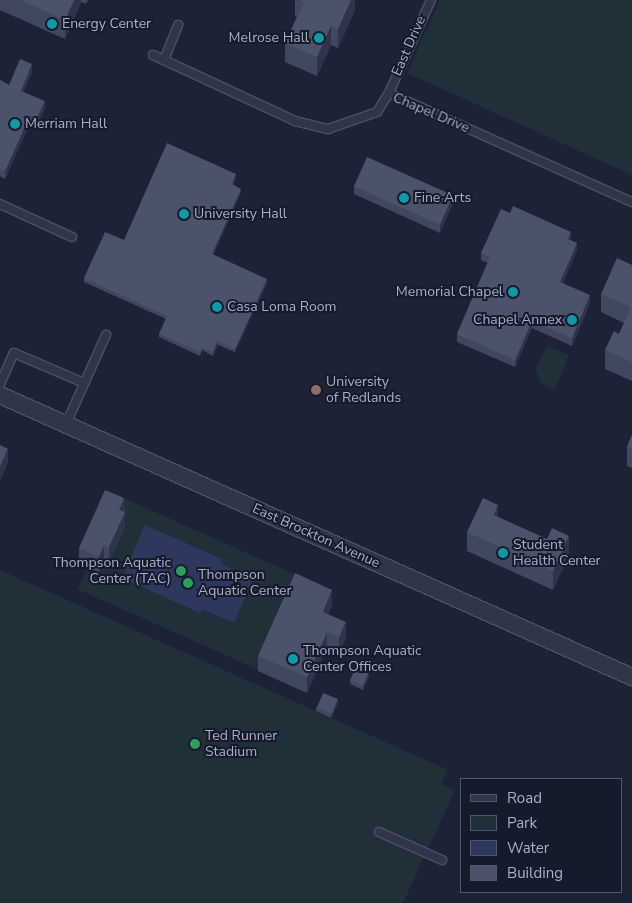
<!DOCTYPE html>
<html>
<head>
<meta charset="utf-8">
<style>
	body { margin:0 }
	#map { position:relative; width:632px; height:903px; overflow:hidden; background:#1d2337; font-family:"Nunito Sans",sans-serif }
	div>[style] { position:absolute }
	.green>* { inset:0; background:#1f3038; transform-origin:0 0 }
	.water>* { inset:0; background:#2c385e }
	.roads { filter:drop-shadow(1px 0 #4b5062) drop-shadow(-1px 0 #4b5062) drop-shadow(0 1px #4b5062) drop-shadow(0 -1px #4b5062) }
	.lane>* { height:8px; margin:-4px; padding:0 4px; transform-origin:4px; border-radius:4px; background:#303547 }
	.street>* { height:16px; margin:-8px; padding:0 8px; transform-origin:8px; border-radius:8px; background:#303547 }
	.wall>* { inset:0; background:#404860 }
	.shaded-wall>* { inset:0; background:#2d344b }
	.building>* { inset:0; background:#4b536b; transform-origin:0 0 }
	.dots>* { width:14px; height:14px; translate:-50% -50%; box-sizing:border-box; border:2px solid #161b2b; border-radius:50% }
	span { translate:-50% -50%; white-space:nowrap; text-align:center; line-height:1.15; -webkit-text-stroke:4px #161b2b; paint-order:stroke }
	.poi-label { font-size:14px; color:#a9afc5 }
	.left { translate:0 -50%; text-align:left }
	.right { translate:-100% -50%; text-align:right }
	.street-label { font-size:14px; color:#a9afc5 }
	.legend { position:absolute; left:460px; top:778px; width:162px; height:115px; box-sizing:border-box; background:#161b2b; border:1px solid #515669; margin:0; padding:6px 9px; list-style:none; font-size:15px; color:#a9afc5 }
	.legend li { display:flex; align-items:center; gap:10px; height:25px }
	.legend b { width:25px; border:1px solid #515669 }
</style>
</head>
<body>
<div id="map">
	<div class="green">
		<i style="clip-path:polygon(440px 0,632px 0,632px 175px,407px 73px)"></i>
		<i style="clip-path:polygon(548px 346px,569px 355px,555px 390px,541px 384px,535px 368px)"></i>
		<i style="left:119px;top:496px;width:199px;height:102px;rotate:24deg"></i>
		<i style="clip-path:polygon(0 570px,448px 770px,441px 784px,455px 790px,403px 903px,0 903px)"></i>
	</div>
	<div class="water">
		<i style="clip-path:polygon(145px 525px,222px 559px,221px 564px,253px 579px,234px 623px,202px 609px,200px 613px,122px 578px)"></i>
	</div>
	<div class="roads">
		<div class="lane">
			<i style="left:153px;top:55px;width:157px;rotate:24.9deg"></i>
			<i style="left:295px;top:121px;width:34px;rotate:14deg"></i>
			<i style="left:328px;top:129px;width:52px;rotate:-19.1deg"></i>
			<i style="left:377px;top:112px;width:22px;rotate:-58deg"></i>
			<i style="left:389px;top:93px;width:102px;rotate:-65.7deg"></i>
			<i style="left:164px;top:60px;width:38px;rotate:-68deg"></i>
			<i style="left:389px;top:93px;width:266px;rotate:24.2deg"></i>
			<i style="left:0;top:204px;width:79px;rotate:24.6deg"></i>
			<i style="left:0;top:384px;width:34px;rotate:-66deg"></i>
			<i style="left:14px;top:353px;width:76px;rotate:23.2deg"></i>
			<i style="left:66px;top:424px;width:98px;rotate:-65.8deg"></i>
			<i style="left:379px;top:832px;width:69px;rotate:24deg"></i>
		</div>
		<div class="street">
			<i style="left:0;top:395px;width:692px;rotate:24.05deg"></i>
		</div>
	</div>
	<div class="wall">
		<i style="clip-path:polygon(0 0,88px 0,86px 4px,81px 2px,65px 39px,0 10px)"></i>
		<i style="clip-path:polygon(295px 0,355px 0,355px 10px,338px 48px,331px 45px,317px 76px,285px 62px,285px 43px,297px 17px,295px 16px)"></i>
		<i style="clip-path:polygon(32px 72px,23px 92px,45px 108px,37px 126px,30px 123px,5px 179px,0 176px,0 80px,9px 85px)"></i>
		<i style="clip-path:polygon(236px 178px,233px 185px,241px 192px,213px 255px,267px 283px,235px 352px,218px 345px,213px 356px,202px 350px,200px 356px,159px 337px,159px 334px,166px 319px,84px 282px,84px 278px)"></i>
		<i style="clip-path:polygon(354px 186px,453px 203px,440px 233px,354px 194px)"></i>
		<i style="clip-path:polygon(571px 239px,571px 240px,577px 250px,563px 283px,590px 303px,572px 346px,532px 328px,515px 367px,457px 342px,457px 334px,488px 263px,481px 260px,481px 253px)"></i>
		<i style="clip-path:polygon(632px 265px,632px 381px,605px 369px,605px 350px,619px 334px,624px 323px,601px 312px,601px 294px)"></i>
		<i style="clip-path:polygon(632px 435px,632px 468px,627px 466px,627px 447px)"></i>
		<i style="clip-path:polygon(124px 498px,125px 527px,109px 562px,104px 560px,99px 572px,79px 563px,79px 548px)"></i>
		<i style="clip-path:polygon(498px 517px,569px 555px,553px 590px,467px 551px,467px 532px)"></i>
		<i style="clip-path:polygon(332px 605px,328px 614px,346px 638px,339px 653px,327px 647px,307px 693px,258px 671px,258px 656px)"></i>
		<i style="clip-path:polygon(369px 676px,363px 690px,350px 684px,350px 680px)"></i>
		<i style="clip-path:polygon(338px 703px,331px 718px,316px 711px,316px 707px)"></i>
	</div>
	<div class="shaded-wall">
		<i style="clip-path:polygon(74px 0,81px 0,81px 2px,65px 39px,65px 20px)"></i>
		<i style="clip-path:polygon(349px 0,355px 0,355px 10px,338px 48px,338px 29px)"></i>
		<i style="clip-path:polygon(331px 26px,331px 45px,317px 76px,317px 57px)"></i>
		<i style="clip-path:polygon(32px 64px,32px 72px,21px 98px,21px 91px)"></i>
		<i style="clip-path:polygon(45px 101px,45px 108px,37px 126px,37px 118px)"></i>
		<i style="clip-path:polygon(30px 115px,30px 123px,5px 179px,5px 171px)"></i>
		<i style="clip-path:polygon(236px 174px,236px 178px,232px 188px,232px 184px)"></i>
		<i style="clip-path:polygon(241px 189px,241px 192px,212px 258px,212px 254px)"></i>
		<i style="clip-path:polygon(453px 195px,453px 203px,440px 233px,440px 225px)"></i>
		<i style="clip-path:polygon(571px 232px,571px 239px,568px 246px,568px 239px)"></i>
		<i style="clip-path:polygon(577px 243px,577px 250px,560px 289px,560px 282px)"></i>
		<i style="clip-path:polygon(267px 279px,267px 283px,235px 352px,235px 349px)"></i>
		<i style="clip-path:polygon(590px 295px,590px 303px,572px 346px,572px 338px)"></i>
		<i style="clip-path:polygon(532px 321px,532px 328px,515px 367px,515px 360px)"></i>
		<i style="clip-path:polygon(218px 341px,218px 345px,213px 356px,213px 352px)"></i>
		<i style="clip-path:polygon(8px 449px,8px 463px,0 481px,0 467px)"></i>
		<i style="clip-path:polygon(124px 498px,125px 527px,109px 562px,109px 547px,119px 510px)"></i>
		<i style="clip-path:polygon(498px 505px,498px 524px,494px 515px)"></i>
		<i style="clip-path:polygon(569px 536px,569px 555px,553px 590px,553px 571px)"></i>
		<i style="clip-path:polygon(104px 545px,104px 560px,99px 572px,99px 557px)"></i>
		<i style="clip-path:polygon(332px 590px,332px 605px,323px 627px,323px 612px)"></i>
		<i style="clip-path:polygon(346px 622px,346px 638px,339px 653px,339px 637px)"></i>
		<i style="clip-path:polygon(327px 632px,327px 647px,307px 693px,307px 677px)"></i>
		<i style="clip-path:polygon(369px 673px,369px 676px,363px 690px,363px 686px)"></i>
		<i style="clip-path:polygon(338px 699px,338px 703px,331px 718px,331px 714px)"></i>
	</div>
	<div class="building">
		<i style="clip-path:polygon(21px 0,74px 0,65px 20px)"></i>
		<i style="clip-path:polygon(300px 0,351px 0,338px 29px,331px 26px,317px 57px,285px 43px,304px 2px)"></i>
		<i style="clip-path:polygon(20px 59px,32px 64px,21px 91px,45px 101px,37px 118px,30px 115px,5px 171px,0 169px,0 80px,9px 85px)"></i>
		<i style="clip-path:polygon(167px 143px,236px 174px,232px 184px,241px 189px,212px 254px,267px 279px,235px 349px,218px 341px,213px 352px,202px 347px,200px 352px,159px 334px,167px 316px,84px 278px,105px 232px,124px 240px)"></i>
		<i style="left:367px;top:157px;width:94px;height:32px;rotate:24deg"></i>
		<i style="clip-path:polygon(513px 206px,571px 232px,568px 239px,577px 243px,560px 282px,590px 295px,572px 338px,532px 321px,515px 360px,457px 334px,490px 257px,481px 253px,501px 209px,510px 213px)"></i>
		<i style="clip-path:polygon(617px 258px,632px 265px,632px 362px,605px 350px,614px 331px,619px 334px,631px 307px,601px 294px)"></i>
		<i style="clip-path:polygon(632px 435px,632px 449px,627px 447px)"></i>
		<i style="clip-path:polygon(0 445px,8px 449px,0 467px)"></i>
		<i style="clip-path:polygon(105px 490px,124px 498px,119px 510px,125px 512px,109px 547px,104px 545px,99px 557px,79px 548px)"></i>
		<i style="clip-path:polygon(483px 498px,498px 505px,494px 515px,547px 539px,552px 528px,569px 536px,553px 571px,467px 532px)"></i>
		<i style="clip-path:polygon(295px 573px,332px 590px,323px 612px,346px 622px,339px 637px,327px 632px,307px 677px,258px 656px)"></i>
		<i style="left:356px;top:667px;width:14px;height:14px;rotate:25deg"></i>
		<i style="left:323px;top:693px;width:16px;height:16px;rotate:22deg"></i>
	</div>
	<div class="dots">
		<i style="left:52px;top:24px;background:#0f9aa8"></i>
		<i style="left:319px;top:38px;background:#0f9aa8"></i>
		<i style="left:15px;top:124px;background:#0f9aa8"></i>
		<i style="left:404px;top:198px;background:#0f9aa8"></i>
		<i style="left:184px;top:214px;background:#0f9aa8"></i>
		<i style="left:513px;top:292px;background:#0f9aa8"></i>
		<i style="left:217px;top:307px;background:#0f9aa8"></i>
		<i style="left:572px;top:320px;background:#0f9aa8"></i>
		<i style="left:316px;top:390px;background:#8d6e63"></i>
		<i style="left:503px;top:553px;background:#0f9aa8"></i>
		<i style="left:181px;top:571px;background:#2e9e5b"></i>
		<i style="left:188px;top:583px;background:#2e9e5b"></i>
		<i style="left:293px;top:659px;background:#0f9aa8"></i>
		<i style="left:195px;top:744px;background:#2e9e5b"></i>
	</div>
	<div class="poi-label">
		<span class="left" style="left:62px;top:24px">Energy Center</span>
		<span class="right" style="left:309px;top:38px">Melrose Hall</span>
		<span class="left" style="left:25px;top:124px">Merriam Hall</span>
		<span class="left" style="left:414px;top:198px">Fine Arts</span>
		<span class="left" style="left:194px;top:214px">University Hall</span>
		<span class="right" style="left:503px;top:292px">Memorial Chapel</span>
		<span class="left" style="left:227px;top:307px">Casa Loma Room</span>
		<span class="right" style="left:562px;top:320px">Chapel Annex</span>
		<span class="left" style="left:326px;top:390px">University<br>of Redlands</span>
		<span class="left" style="left:513px;top:553px">Student<br>Health Center</span>
		<span class="right" style="left:171px;top:571px">Thompson Aquatic<br>Center (TAC)</span>
		<span class="left" style="left:198px;top:583px">Thompson<br>Aquatic Center</span>
		<span class="left" style="left:303px;top:659px">Thompson Aquatic<br>Center Offices</span>
		<span class="left" style="left:205px;top:744px">Ted Runner<br>Stadium</span>
	</div>
	<div class="street-label">
		<span style="left:409px;top:46px;rotate:-66deg">East Drive</span>
		<span style="left:431px;top:113px;rotate:23deg">Chapel Drive</span>
		<span style="left:316px;top:536px;rotate:24deg">East Brockton Avenue</span>
	</div>
	<ul class="legend">
	<li><b style="height:6px;background:#303547"></b>Road</li>
	<li><b style="height:14px;background:#1f3038"></b>Park</li>
	<li><b style="height:14px;background:#2c385e"></b>Water</li>
	<li><b style="height:14px;background:#4b536b"></b>Building</li>
	</ul>
</div>
</body>
</html>
